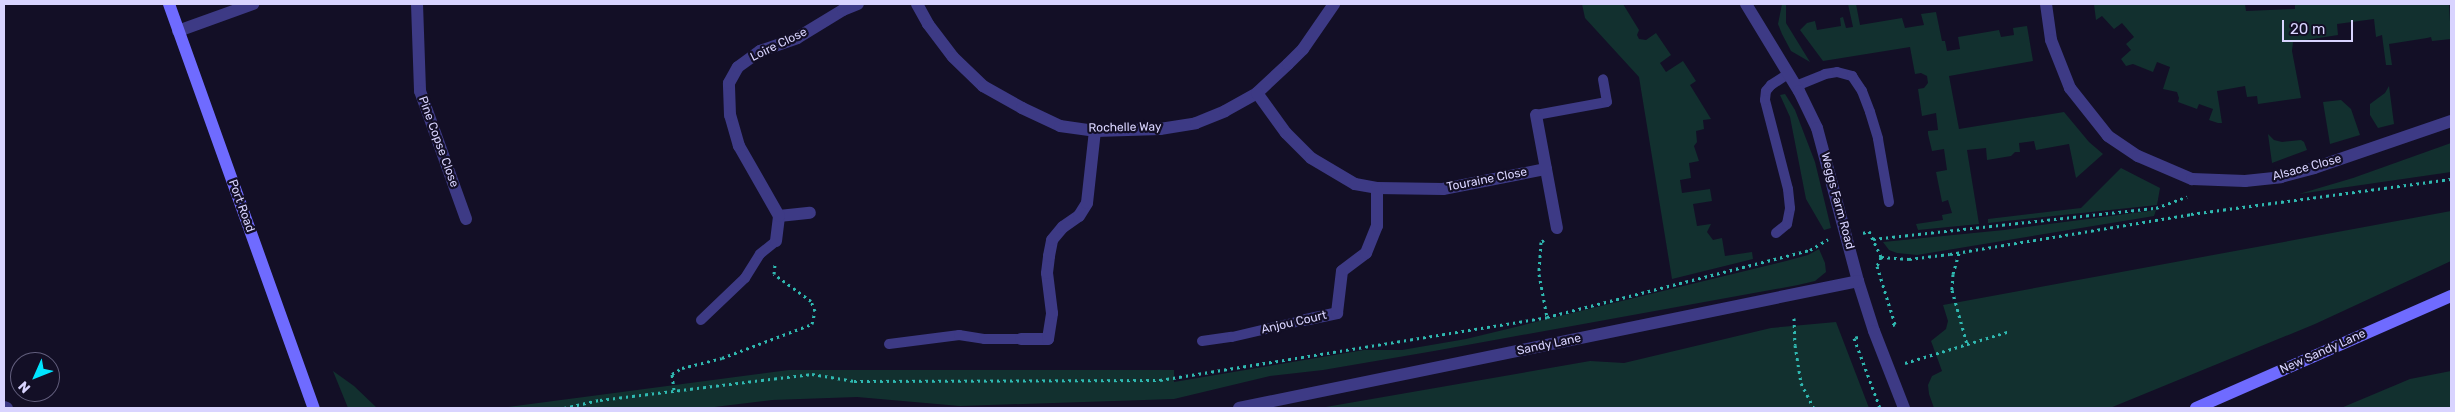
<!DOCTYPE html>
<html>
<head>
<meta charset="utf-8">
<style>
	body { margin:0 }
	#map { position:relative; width:2455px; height:412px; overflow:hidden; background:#130f26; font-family:Rubik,sans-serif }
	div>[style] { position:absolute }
	.green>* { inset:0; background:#12302f }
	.path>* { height:3px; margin-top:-1.5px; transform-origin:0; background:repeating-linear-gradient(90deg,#2fb8b0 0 2.5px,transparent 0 6.5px) }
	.lane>* { height:10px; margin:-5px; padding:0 5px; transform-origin:5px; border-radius:5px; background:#3d3a85 }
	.street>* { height:12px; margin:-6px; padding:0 6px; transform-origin:6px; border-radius:6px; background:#3d3a85 }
	.secondary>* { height:12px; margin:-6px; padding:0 6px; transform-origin:6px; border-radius:6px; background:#6f6bff }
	span { translate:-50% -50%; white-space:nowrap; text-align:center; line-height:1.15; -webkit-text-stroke:4.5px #130f26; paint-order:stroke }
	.street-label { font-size:12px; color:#d9d4ff }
	.frame { position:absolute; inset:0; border:5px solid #d9d4ff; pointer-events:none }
	.north { position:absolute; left:10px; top:352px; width:50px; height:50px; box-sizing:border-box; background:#130f26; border:1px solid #625e7d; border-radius:50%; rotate:226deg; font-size:14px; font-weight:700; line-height:20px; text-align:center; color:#d9d4ff }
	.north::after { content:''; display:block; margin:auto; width:18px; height:22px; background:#00e5ff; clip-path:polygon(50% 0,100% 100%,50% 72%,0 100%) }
	.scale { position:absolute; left:2282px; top:20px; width:71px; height:22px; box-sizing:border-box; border:2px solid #d9d4ff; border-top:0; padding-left:6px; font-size:15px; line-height:18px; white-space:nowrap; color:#d9d4ff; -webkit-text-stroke:4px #130f26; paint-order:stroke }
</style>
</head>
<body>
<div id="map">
	<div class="green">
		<i style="clip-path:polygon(1582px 4px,1623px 4px,1639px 30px,1637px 35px,1639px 39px,1646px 40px,1656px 33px,1671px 55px,1660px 63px,1666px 72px,1683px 61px,1696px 81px,1690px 85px,1711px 119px,1703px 120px,1704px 129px,1696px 131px,1697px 142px,1694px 146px,1699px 161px,1689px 163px,1691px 178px,1680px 180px,1682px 193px,1710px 189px,1712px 201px,1693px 204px,1697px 226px,1711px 224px,1707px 232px,1713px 240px,1722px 238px,1725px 256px,1752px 252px,1753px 259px,1672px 279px,1639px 77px,1585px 18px)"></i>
		<i style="clip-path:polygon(1782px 4px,1786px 4px,1786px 23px,1810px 62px,1791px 51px,1782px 34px,1778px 24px)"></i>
		<i style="clip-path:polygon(1848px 4px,1856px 4px,1860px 25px,1902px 18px,1905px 28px,1924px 25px,1921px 14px,1936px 12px,1942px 41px,1945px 41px,1947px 51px,1960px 49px,1958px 37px,1999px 30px,2001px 37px,2014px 35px,2013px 28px,2027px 26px,2033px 61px,1949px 76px,1959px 129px,2064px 112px,2089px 142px,2103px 154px,2076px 178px,2069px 144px,2036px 150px,2034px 141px,2019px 143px,2020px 152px,2015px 152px,2011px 156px,1987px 160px,1986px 148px,1967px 150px,1979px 224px,1918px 230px,1916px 224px,1943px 220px,1942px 215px,1952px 213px,1948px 200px,1942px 202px,1936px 172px,1947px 170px,1944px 149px,1932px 151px,1928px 134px,1928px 131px,1938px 130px,1936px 113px,1922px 116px,1918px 89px,1924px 88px,1928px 83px,1927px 76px,1921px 73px,1915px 74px,1910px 47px,1823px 61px,1800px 30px,1807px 23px,1815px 21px,1817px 30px,1841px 26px,1840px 18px,1843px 17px,1846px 28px,1853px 27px)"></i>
		<i style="clip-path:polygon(2094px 4px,2245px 4px,2246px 11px,2295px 9px,2295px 4px,2449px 4px,2451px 39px,2432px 41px,2431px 37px,2427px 38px,2389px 44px,2392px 65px,2386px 65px,2382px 35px,2376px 37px,2374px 19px,2337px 24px,2338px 35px,2293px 42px,2292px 51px,2301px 98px,2258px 104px,2257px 96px,2247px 97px,2245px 86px,2217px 91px,2222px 123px,2218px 123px,2209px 120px,2213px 109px,2199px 104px,2197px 109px,2178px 102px,2179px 98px,2177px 92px,2163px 89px,2170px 67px,2157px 62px,2153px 72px,2133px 64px,2126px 66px,2121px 59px,2131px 50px,2126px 44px,2134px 37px,2122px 23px,2114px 29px,2102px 16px,2096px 20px)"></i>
		<i style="clip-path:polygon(2389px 86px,2394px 124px,2378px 128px,2370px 115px,2370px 104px,2385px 93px)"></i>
		<i style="clip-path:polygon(1785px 94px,1795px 110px,1815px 162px,1831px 228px,1824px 230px,1806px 199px,1790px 117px,1780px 95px)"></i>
		<i style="clip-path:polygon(2341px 100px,2351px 109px,2360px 135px,2330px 144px,2323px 102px)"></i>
		<i style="clip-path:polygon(2268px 134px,2274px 140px,2282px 142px,2301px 140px,2304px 142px,2307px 150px,2272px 163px)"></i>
		<i style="clip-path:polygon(2451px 143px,2451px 172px,2299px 194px,2353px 178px)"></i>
		<i style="clip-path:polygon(2121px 168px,2160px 188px,2157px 205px,1988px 223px,1988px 219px,2081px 208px)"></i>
		<i style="clip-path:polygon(2156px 210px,2154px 216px,1917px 255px,1897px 253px,1889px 250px,1883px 242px,2004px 230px)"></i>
		<i style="clip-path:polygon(2451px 211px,2451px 261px,2315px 324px,2110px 408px,1934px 408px,1929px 394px,1928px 385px,1932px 376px,1942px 371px,1931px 341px,1946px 329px,1948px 321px,1943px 305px)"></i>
		<i style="clip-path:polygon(1819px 249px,1825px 263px,1826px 272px,1815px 281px,1798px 285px,1434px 351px,1323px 370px,1270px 376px,1174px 399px,960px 406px,857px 397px,772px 400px,706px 408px,500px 408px,789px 370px,1174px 370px,1174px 382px,1364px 350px,1402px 350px,1466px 339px,1786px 261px,1808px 255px)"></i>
		<i style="clip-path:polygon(1836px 322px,1869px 408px,1320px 408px,1590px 361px,1624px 363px,1771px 328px)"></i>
		<i style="clip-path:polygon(333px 371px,354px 386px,377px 408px,348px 408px)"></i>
		<i style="clip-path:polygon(2451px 371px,2451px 408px,2341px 408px,2410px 379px)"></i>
	</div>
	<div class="path">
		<i style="left:1863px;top:233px;width:6px;rotate:-18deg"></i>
		<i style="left:1869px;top:231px;width:29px;rotate:65deg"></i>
		<i style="left:1873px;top:239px;width:285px;rotate:-6.3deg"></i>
		<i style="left:2156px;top:208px;width:33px;rotate:-20deg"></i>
		<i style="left:1544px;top:240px;width:4px;rotate:146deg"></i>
		<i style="left:1541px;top:242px;width:32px;rotate:94deg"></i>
		<i style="left:1539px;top:274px;width:44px;rotate:79.5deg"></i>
		<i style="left:1959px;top:253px;width:22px;rotate:106deg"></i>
		<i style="left:1953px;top:274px;width:16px;rotate:94deg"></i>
		<i style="left:1952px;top:290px;width:56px;rotate:74.5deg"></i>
		<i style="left:1881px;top:257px;width:28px;rotate:4deg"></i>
		<i style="left:1909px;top:259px;width:41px;rotate:-7deg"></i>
		<i style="left:1950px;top:254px;width:244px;rotate:-9.4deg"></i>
		<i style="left:2191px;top:214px;width:262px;rotate:-7.7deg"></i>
		<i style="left:1881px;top:257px;width:10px;rotate:114deg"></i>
		<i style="left:1877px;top:266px;width:61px;rotate:72.8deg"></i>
		<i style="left:1895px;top:324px;width:5px;rotate:158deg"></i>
		<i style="left:1794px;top:318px;width:27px;rotate:88deg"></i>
		<i style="left:1795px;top:345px;width:38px;rotate:81deg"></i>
		<i style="left:1801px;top:383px;width:28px;rotate:63deg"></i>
		<i style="left:1858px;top:337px;width:4px;rotate:166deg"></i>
		<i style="left:1854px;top:338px;width:75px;rotate:69.6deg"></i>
		<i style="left:1905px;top:363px;width:107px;rotate:-16.9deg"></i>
		<i style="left:674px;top:390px;width:16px;rotate:-97deg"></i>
		<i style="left:672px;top:374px;width:12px;rotate:-31deg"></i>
		<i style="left:682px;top:368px;width:41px;rotate:-14deg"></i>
		<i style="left:722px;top:358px;width:96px;rotate:-20.7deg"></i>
		<i style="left:812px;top:324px;width:13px;rotate:-77deg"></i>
		<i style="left:815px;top:311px;width:11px;rotate:-112deg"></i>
		<i style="left:811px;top:301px;width:46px;rotate:-143.9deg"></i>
		<i style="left:774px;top:274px;width:10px;rotate:-84deg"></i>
		<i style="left:564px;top:408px;width:37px;rotate:-13deg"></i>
		<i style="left:600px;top:400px;width:214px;rotate:-7deg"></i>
		<i style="left:812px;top:374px;width:43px;rotate:9.5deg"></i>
		<i style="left:854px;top:381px;width:306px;rotate:-0.2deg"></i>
		<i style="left:1160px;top:380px;width:392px;rotate:-9.2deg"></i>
		<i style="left:1547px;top:317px;width:271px;rotate:-14.3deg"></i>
		<i style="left:1810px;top:250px;width:21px;rotate:-31deg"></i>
	</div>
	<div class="lane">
		<i style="left:1796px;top:86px;width:31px;rotate:-22deg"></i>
		<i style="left:1825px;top:74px;width:12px;rotate:-9deg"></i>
		<i style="left:1837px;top:72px;width:16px;rotate:15deg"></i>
		<i style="left:1852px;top:76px;width:18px;rotate:56deg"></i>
		<i style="left:1862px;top:91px;width:22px;rotate:69deg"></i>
		<i style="left:1870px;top:112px;width:28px;rotate:73deg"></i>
		<i style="left:1878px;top:139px;width:64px;rotate:80.1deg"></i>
		<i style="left:1536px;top:115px;width:72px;rotate:-10.4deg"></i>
		<i style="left:1607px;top:102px;width:23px;rotate:-100deg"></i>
		<i style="left:1776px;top:233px;width:14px;rotate:-39deg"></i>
		<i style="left:1787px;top:224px;width:16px;rotate:-79deg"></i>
		<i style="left:1790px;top:208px;width:19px;rotate:-96deg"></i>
		<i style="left:1788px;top:189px;width:92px;rotate:-104.5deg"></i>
		<i style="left:1765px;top:100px;width:9px;rotate:-84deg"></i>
		<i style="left:1766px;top:91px;width:8px;rotate:-50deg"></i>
		<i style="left:1771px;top:85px;width:20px;rotate:-33deg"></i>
		<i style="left:701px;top:320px;width:61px;rotate:-43.7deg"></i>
		<i style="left:745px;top:278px;width:28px;rotate:-58deg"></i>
		<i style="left:760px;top:254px;width:21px;rotate:-39deg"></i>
		<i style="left:1202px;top:341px;width:30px;rotate:-8deg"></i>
		<i style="left:1232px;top:337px;width:75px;rotate:-13.1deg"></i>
		<i style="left:889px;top:344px;width:71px;rotate:-7.3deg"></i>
		<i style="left:959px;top:335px;width:25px;rotate:9deg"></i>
		<i style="left:984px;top:339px;width:37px"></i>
	</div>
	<div class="street">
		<i style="left:417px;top:4px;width:87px;rotate:88deg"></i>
		<i style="left:420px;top:91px;width:136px;rotate:70.2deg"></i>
		<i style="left:917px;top:4px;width:23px;rotate:61deg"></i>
		<i style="left:928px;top:24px;width:41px;rotate:52.9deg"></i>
		<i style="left:953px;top:57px;width:42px;rotate:44deg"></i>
		<i style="left:983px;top:86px;width:45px;rotate:29.4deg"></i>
		<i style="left:1022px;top:108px;width:42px;rotate:25.3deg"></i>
		<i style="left:1060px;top:126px;width:35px;rotate:8deg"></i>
		<i style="left:1095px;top:131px;width:65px;rotate:-1.8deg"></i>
		<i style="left:1160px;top:129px;width:36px;rotate:-9deg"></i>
		<i style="left:1196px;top:123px;width:31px;rotate:-22deg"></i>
		<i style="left:1225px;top:111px;width:37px;rotate:-29deg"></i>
		<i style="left:1257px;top:93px;width:42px;rotate:-43.1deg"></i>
		<i style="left:1288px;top:64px;width:21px;rotate:-45deg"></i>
		<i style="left:1303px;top:49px;width:55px;rotate:-55.4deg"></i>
		<i style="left:1746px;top:4px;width:102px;rotate:58.7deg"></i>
		<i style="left:1799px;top:91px;width:41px;rotate:64.1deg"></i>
		<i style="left:1817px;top:128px;width:158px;rotate:75deg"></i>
		<i style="left:1858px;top:281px;width:52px;rotate:72.3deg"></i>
		<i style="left:1874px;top:331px;width:83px;rotate:68.7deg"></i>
		<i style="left:2046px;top:4px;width:36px;rotate:82deg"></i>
		<i style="left:2051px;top:40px;width:52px;rotate:68.4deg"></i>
		<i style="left:2070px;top:88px;width:61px;rotate:51.6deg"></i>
		<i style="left:2108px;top:136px;width:36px;rotate:34deg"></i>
		<i style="left:2138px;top:156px;width:59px;rotate:23.1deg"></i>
		<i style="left:2192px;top:179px;width:53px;rotate:2.2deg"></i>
		<i style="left:2245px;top:181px;width:36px;rotate:-6deg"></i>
		<i style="left:2281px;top:177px;width:34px;rotate:-15deg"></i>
		<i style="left:2314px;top:168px;width:145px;rotate:-18.9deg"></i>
		<i style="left:178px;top:31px;width:80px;rotate:-19.8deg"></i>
		<i style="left:1257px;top:93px;width:49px;rotate:54.1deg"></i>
		<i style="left:1286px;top:133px;width:35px;rotate:45deg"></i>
		<i style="left:1311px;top:158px;width:51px;rotate:30.6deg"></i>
		<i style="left:1355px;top:184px;width:22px;rotate:10deg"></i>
		<i style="left:1377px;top:188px;width:66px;rotate:0.9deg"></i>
		<i style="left:1443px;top:189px;width:105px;rotate:-11deg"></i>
		<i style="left:1536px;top:115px;width:115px;rotate:79.5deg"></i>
		<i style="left:779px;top:216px;width:31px;rotate:-6deg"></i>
		<i style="left:776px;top:241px;width:25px;rotate:-83deg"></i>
		<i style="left:779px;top:216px;width:81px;rotate:-119.7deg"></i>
		<i style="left:739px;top:146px;width:32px;rotate:-106deg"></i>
		<i style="left:730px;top:115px;width:32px;rotate:-92deg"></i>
		<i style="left:729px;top:83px;width:18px;rotate:-61deg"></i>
		<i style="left:738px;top:67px;width:27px;rotate:-36deg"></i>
		<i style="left:760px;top:51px;width:39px;rotate:-19deg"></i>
		<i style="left:797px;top:38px;width:54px;rotate:-31.3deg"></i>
		<i style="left:843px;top:10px;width:16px;rotate:-22deg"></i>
		<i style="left:1305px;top:320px;width:33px;rotate:-12deg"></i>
		<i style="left:1337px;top:313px;width:42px;rotate:-83.2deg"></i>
		<i style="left:1342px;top:271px;width:30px;rotate:-37deg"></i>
		<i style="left:1366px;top:253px;width:29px;rotate:-68deg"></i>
		<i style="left:1377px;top:226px;width:38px;rotate:-90deg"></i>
		<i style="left:1021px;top:339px;width:27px"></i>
		<i style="left:1048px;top:339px;width:26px;rotate:-81deg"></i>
		<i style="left:1052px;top:313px;width:40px;rotate:-97.1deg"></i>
		<i style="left:1047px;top:273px;width:17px;rotate:-83deg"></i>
		<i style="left:1049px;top:256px;width:16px;rotate:-79deg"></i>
		<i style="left:1052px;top:240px;width:17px;rotate:-50deg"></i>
		<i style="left:1063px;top:227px;width:19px;rotate:-35deg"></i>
		<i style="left:1079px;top:216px;width:15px;rotate:-58deg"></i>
		<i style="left:1087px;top:203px;width:72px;rotate:-83.7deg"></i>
		<i style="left:4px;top:407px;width:3px;rotate:18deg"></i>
		<i style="left:1239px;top:408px;width:632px;rotate:-11.59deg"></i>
	</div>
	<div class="secondary">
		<i style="left:169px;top:4px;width:429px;rotate:70.3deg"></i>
		<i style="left:2196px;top:408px;width:279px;rotate:-23.7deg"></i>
	</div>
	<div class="street-label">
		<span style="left:779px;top:45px;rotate:-26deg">Loire Close</span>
		<span style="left:1125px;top:128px;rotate:-1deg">Rochelle Way</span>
		<span style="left:438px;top:142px;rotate:70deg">Pine Copse Close</span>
		<span style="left:2307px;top:168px;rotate:-15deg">Alsace Close</span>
		<span style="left:1487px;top:180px;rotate:-11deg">Touraine Close</span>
		<span style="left:1837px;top:201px;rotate:75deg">Weggs Farm Road</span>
		<span style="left:241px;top:206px;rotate:70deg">Port Road</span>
		<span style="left:1294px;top:323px;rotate:-13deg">Anjou Court</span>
		<span style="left:1549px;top:345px;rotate:-12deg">Sandy Lane</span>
		<span style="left:2323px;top:352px;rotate:-24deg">New Sandy Lane</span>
	</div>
	<div class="frame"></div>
	<div class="north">N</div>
	<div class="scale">20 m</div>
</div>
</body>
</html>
